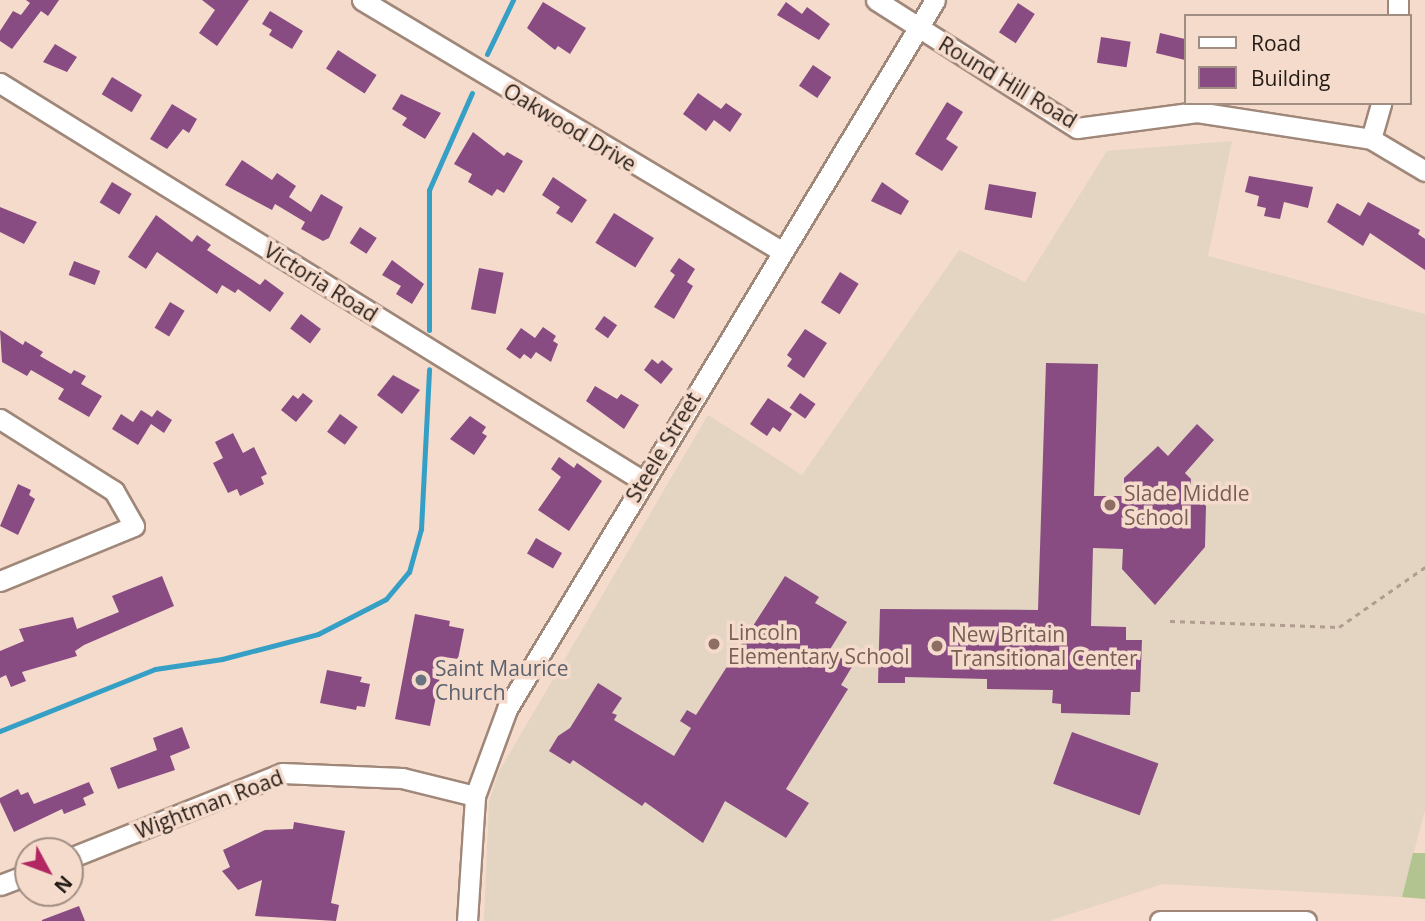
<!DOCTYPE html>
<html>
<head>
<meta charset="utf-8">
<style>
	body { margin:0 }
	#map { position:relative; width:1425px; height:921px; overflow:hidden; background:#f5dbcc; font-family:"Open Sans",sans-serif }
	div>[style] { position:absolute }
	.education>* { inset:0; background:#e4d4c2 }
	.green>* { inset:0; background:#b2c48f }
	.stream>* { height:5px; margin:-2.5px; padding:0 2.5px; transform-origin:2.5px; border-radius:2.5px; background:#359fc6 }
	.building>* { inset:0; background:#884c83; transform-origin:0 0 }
	.path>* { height:2.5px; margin-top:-1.25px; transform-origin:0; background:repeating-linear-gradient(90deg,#b19d90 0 5px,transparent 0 10px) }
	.roads { filter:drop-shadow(2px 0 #9f8779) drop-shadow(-2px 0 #9f8779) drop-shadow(0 2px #9f8779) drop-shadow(0 -2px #9f8779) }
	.minor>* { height:19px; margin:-9.5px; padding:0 9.5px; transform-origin:9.5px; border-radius:9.5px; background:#fff }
	.dots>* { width:19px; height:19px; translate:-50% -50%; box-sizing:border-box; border:4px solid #f5dbcc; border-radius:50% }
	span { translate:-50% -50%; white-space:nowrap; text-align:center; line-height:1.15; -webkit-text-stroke:7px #f5dbcc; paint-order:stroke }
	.street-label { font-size:21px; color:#241b15 }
	.education-label { font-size:21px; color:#785e54 }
	.left { translate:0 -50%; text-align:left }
	.worship-label { font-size:21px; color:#5b616d }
	.legend { position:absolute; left:1184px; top:14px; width:228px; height:91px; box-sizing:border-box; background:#f5dbcc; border:2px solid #a18e83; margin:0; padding:9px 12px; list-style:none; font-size:21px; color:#241b15 }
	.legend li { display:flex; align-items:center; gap:14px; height:35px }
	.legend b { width:35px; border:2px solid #a18e83 }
	.north { position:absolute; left:14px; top:837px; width:70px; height:70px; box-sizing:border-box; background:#f5dbcc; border:2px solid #a18e83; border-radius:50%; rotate:131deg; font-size:19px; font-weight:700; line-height:28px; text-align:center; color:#241b15 }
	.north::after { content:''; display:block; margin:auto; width:24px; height:32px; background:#b22762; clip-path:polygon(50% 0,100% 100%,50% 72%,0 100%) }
</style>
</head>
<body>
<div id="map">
	<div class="education">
		<i style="clip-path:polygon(1232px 141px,1208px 256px,1425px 314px,1425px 810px,1402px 897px,1163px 884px,1049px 921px,484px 921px,489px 802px,498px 773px,708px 415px,802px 475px,959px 250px,1025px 282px,1107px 151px)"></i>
	</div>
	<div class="green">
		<i style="clip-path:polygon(1413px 853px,1425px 853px,1425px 899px,1402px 897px)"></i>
	</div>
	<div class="stream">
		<i style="left:487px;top:54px;width:60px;rotate:-64.3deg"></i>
		<i style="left:429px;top:330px;width:140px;rotate:-90deg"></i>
		<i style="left:429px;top:190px;width:106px;rotate:-66.1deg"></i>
		<i style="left:0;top:731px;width:167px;rotate:-21.8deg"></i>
		<i style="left:155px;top:669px;width:68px;rotate:-8.5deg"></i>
		<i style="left:222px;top:659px;width:99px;rotate:-14.6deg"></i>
		<i style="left:318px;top:634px;width:76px;rotate:-27.2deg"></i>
		<i style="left:386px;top:599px;width:35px;rotate:-50deg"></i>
		<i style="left:409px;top:572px;width:45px;rotate:-74.4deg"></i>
		<i style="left:421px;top:529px;width:160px;rotate:-87.1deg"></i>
	</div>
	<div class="building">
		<i style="clip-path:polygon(26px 0,59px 0,48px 16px,41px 11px,12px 49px,0 41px,0 31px,13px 11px,21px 15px,30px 3px)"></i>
		<i style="clip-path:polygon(202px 0,249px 0,217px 46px,199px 33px,215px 10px)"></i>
		<i style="clip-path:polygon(543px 2px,586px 28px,570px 54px,558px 46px,555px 50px,527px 28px)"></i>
		<i style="clip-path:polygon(786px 2px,802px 14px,807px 7px,830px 24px,819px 40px,777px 15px)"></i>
		<i style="left:1018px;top:3px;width:20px;height:35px;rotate:33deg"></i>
		<i style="clip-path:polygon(270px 11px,303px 31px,292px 49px,269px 35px,272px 30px,262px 24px)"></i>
		<i style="clip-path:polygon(1160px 33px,1185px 39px,1185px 60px,1156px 53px)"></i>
		<i style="left:1101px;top:37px;width:30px;height:26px;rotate:9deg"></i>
		<i style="clip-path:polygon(55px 44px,77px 57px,67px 72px,43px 62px)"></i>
		<i style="left:338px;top:50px;width:46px;height:22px;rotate:33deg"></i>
		<i style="left:813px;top:65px;width:22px;height:25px;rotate:34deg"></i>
		<i style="left:112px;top:77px;width:35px;height:20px;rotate:31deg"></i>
		<i style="clip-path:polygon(698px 93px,721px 109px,726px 103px,742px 114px,730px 132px,714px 120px,706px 131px,683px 114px)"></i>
		<i style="clip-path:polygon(401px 94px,441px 113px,425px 139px,402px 125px,407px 118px,392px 109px)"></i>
		<i style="clip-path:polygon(947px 102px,963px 112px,946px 139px,958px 147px,942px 171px,915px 154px)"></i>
		<i style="clip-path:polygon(172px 104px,197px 119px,189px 133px,183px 129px,167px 149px,150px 139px)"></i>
		<i style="clip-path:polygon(473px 132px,504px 156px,507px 152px,523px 161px,504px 193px,497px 189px,492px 196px,468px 182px,472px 174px,454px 164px)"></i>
		<i style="clip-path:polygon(242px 160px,272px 180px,277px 173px,296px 186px,289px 197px,311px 212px,321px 194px,343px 207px,329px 238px,323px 241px,301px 229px,305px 222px,275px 204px,272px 210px,225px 185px)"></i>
		<i style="clip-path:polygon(1249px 176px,1313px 187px,1308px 208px,1284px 202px,1280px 219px,1264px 216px,1266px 208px,1257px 206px,1259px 196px,1245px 192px)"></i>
		<i style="clip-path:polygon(553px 177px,587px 200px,572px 223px,556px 213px,560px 207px,542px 195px)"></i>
		<i style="left:112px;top:182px;width:23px;height:24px;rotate:31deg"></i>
		<i style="clip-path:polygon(882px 182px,909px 201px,901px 215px,871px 201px)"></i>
		<i style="left:989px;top:184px;width:48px;height:26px;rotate:10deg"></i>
		<i style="clip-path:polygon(1368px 202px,1420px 230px,1418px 234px,1425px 239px,1425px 270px,1370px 233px,1363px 246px,1327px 222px,1337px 203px,1360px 216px)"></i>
		<i style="clip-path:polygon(0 207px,37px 222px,24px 244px,0 232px)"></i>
		<i style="left:614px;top:213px;width:47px;height:35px;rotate:32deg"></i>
		<i style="clip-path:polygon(156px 215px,192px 242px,197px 235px,211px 245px,207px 250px,260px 285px,265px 279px,284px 293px,270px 312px,238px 289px,235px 293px,222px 285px,217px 294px,157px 252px,146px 269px,128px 257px)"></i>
		<i style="left:360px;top:227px;width:20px;height:19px;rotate:33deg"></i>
		<i style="clip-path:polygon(679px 258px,695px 269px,687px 282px,693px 286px,674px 319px,654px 307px,675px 275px,670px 271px)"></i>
		<i style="clip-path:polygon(392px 260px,424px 284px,412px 304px,396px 294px,401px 286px,382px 275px)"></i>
		<i style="left:74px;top:261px;width:28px;height:15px;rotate:21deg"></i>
		<i style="left:479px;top:268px;width:25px;height:42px;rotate:11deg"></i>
		<i style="left:840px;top:272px;width:22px;height:36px;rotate:32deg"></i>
		<i style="left:170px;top:302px;width:17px;height:30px;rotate:31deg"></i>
		<i style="left:301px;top:314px;width:25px;height:18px;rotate:37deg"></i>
		<i style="left:604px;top:316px;width:16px;height:16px;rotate:35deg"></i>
		<i style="clip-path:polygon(543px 327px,556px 336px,553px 341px,558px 344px,551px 362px,536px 352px,531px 359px,524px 354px,520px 359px,506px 349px,521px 328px,535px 338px)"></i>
		<i style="clip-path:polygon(805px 329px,827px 343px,804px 378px,787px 366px,792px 359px,787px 355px)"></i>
		<i style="clip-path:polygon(0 330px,23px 345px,25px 341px,43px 352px,40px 356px,71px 374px,74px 370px,86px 376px,81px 384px,102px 396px,89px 417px,58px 399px,64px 389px,31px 370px,27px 376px,2px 362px)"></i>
		<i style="clip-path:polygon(652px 359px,658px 364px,662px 360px,673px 369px,661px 384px,644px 370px)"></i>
		<i style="clip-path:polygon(1046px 363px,1098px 364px,1094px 496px,1124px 496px,1124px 478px,1158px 446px,1168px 456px,1197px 424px,1214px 440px,1185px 473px,1191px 479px,1190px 490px,1206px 506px,1205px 547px,1155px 605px,1122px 569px,1123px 549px,1093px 548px,1091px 626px,1126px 627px,1126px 640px,1142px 640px,1140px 692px,1131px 692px,1130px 715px,1061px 713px,1061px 704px,1052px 703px,1053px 690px,987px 689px,987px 679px,905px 677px,905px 683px,878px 683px,880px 609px,1038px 610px)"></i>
		<i style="clip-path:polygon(393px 375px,420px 390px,402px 414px,377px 395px)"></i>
		<i style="clip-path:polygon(595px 386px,617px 399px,621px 394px,639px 405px,624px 429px,586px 401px)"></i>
		<i style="clip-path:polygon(303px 393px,313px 401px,296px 422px,281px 410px,293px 395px,298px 399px)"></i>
		<i style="left:800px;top:393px;width:19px;height:18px;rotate:35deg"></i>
		<i style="clip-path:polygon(768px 398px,792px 414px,780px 432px,773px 427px,767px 436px,750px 424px)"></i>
		<i style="clip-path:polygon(141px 410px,152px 417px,157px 410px,172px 420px,164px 433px,151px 424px,138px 445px,112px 429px,121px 414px,133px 422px)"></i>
		<i style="left:340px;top:414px;width:22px;height:22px;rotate:36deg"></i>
		<i style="clip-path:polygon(470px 416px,486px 427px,482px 433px,487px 436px,474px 455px,450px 439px)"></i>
		<i style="clip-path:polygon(233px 433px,243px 453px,254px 447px,267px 474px,261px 477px,264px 484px,240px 496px,237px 489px,228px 493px,213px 463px,223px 458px,215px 442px)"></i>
		<i style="clip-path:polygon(559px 457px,574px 468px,577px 463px,602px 481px,569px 531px,538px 510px,561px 477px,551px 469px)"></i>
		<i style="clip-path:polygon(18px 484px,31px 490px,29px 495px,35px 499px,18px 535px,0 526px)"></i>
		<i style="left:536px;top:538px;width:30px;height:18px;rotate:30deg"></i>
		<i style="clip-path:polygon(162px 576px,174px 606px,84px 645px,75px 651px,77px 656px,22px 672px,26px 681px,11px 687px,6px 675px,0 678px,0 651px,24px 641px,19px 629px,73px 617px,77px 629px,119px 612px,112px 596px)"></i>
		<i style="clip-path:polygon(785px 576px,819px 597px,815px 603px,847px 622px,829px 651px,853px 665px,841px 685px,848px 689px,786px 789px,809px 803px,786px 838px,725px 801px,703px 843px,645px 802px,642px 806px,573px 760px,570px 764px,549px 751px,558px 736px,570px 728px,598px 683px,622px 698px,612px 713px,617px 715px,614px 720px,674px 756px,691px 728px,680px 721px,687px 710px,696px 715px)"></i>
		<i style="clip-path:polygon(415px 614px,450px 621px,449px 626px,464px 629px,458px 659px,444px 657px,430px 726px,395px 719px)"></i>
		<i style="clip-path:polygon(327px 670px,362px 677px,360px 682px,370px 684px,365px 707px,357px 706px,356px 710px,320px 703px)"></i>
		<i style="clip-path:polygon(182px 727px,190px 748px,170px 756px,175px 770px,118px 789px,110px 768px,157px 750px,153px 738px)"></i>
		<i style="left:1072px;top:732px;width:92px;height:55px;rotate:20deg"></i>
		<i style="clip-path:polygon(89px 782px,94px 793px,83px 798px,86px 805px,64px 814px,62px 809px,14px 832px,0 802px,0 798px,18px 789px,21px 795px,28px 792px,34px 804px)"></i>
		<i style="clip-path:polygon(294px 822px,345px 831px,331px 903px,339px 905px,336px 921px,255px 916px,262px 880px,238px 890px,222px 871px,230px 867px,223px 850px,265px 830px,293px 829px)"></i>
		<i style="clip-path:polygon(79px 906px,85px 921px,42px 921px,42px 920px)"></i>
	</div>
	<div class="path">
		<i style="left:1170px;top:621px;width:169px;rotate:2deg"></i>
		<i style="left:1339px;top:627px;width:105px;rotate:-34.9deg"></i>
	</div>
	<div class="roads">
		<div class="minor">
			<i style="left:362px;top:0;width:488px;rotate:30.9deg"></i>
			<i style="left:876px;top:0;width:238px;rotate:32.5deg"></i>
			<i style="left:1077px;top:128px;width:121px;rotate:-7.6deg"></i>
			<i style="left:1197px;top:112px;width:176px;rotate:8.8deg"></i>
			<i style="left:1371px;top:139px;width:63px;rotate:30.7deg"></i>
			<i style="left:1398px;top:0;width:16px;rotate:90deg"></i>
			<i style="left:0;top:83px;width:756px;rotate:31.76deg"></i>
			<i style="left:1371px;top:139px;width:37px;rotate:-74deg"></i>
			<i style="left:0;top:419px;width:135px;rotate:32.3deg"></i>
			<i style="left:114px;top:491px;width:40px;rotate:60.3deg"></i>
			<i style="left:134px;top:526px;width:145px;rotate:157.7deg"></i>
			<i style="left:70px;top:858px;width:228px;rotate:-21.8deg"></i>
			<i style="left:282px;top:773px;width:120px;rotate:2.4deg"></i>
			<i style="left:402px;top:778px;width:75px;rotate:13.9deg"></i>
			<i style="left:0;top:885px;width:30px;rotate:-21deg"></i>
			<i style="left:467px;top:921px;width:125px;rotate:-86.3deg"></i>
			<i style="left:475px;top:796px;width:93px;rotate:-69.8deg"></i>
			<i style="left:507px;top:709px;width:828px;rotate:-58.88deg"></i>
			<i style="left:1160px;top:921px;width:146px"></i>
		</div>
	</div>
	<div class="dots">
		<i style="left:1110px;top:505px;background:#8d6e63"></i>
		<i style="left:714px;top:644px;background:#8d6e63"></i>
		<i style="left:937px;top:646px;background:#8d6e63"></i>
		<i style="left:421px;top:680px;background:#6b7280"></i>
	</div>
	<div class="street-label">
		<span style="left:1008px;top:82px;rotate:31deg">Round Hill Road</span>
		<span style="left:570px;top:127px;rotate:31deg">Oakwood Drive</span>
		<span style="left:321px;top:282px;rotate:32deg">Victoria Road</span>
		<span style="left:663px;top:447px;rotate:-59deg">Steele Street</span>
		<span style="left:209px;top:804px;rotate:-21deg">Wightman Road</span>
	</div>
	<div class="education-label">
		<span class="left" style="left:1124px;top:505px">Slade Middle<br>School</span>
		<span class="left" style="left:728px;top:644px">Lincoln<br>Elementary School</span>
		<span class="left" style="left:951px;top:646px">New Britain<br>Transitional Center</span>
	</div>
	<div class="worship-label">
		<span class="left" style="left:435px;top:680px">Saint Maurice<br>Church</span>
	</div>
	<ul class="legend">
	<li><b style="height:9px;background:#fff"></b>Road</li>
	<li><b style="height:19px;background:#884c83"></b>Building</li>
	</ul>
	<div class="north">N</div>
</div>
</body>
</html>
